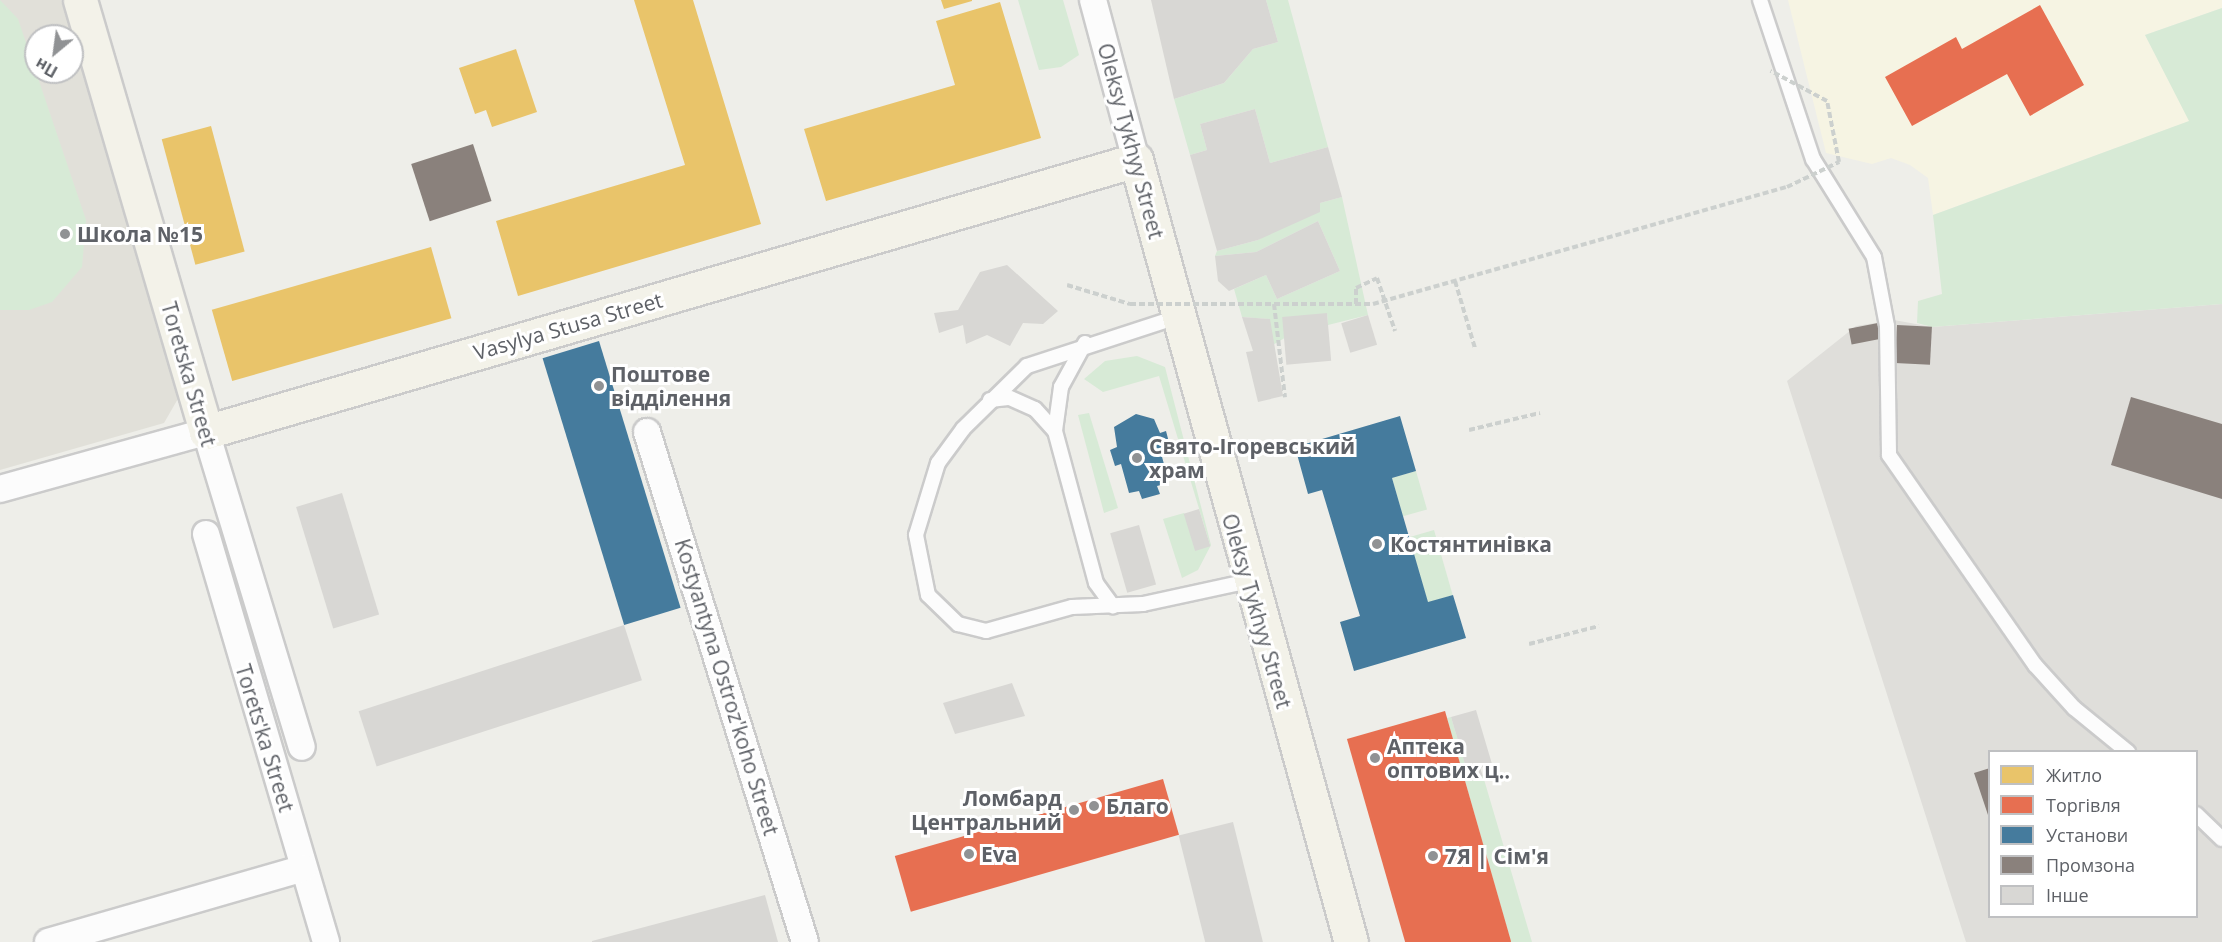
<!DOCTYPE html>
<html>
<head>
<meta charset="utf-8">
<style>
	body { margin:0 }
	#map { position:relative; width:2222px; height:942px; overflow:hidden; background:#eeeee9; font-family:"Open Sans",sans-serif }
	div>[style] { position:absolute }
	.commercial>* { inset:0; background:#f6f4e3 }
	.industrial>* { inset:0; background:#dfdeda }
	.education>* { inset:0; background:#e1e0d9 }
	.green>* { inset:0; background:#d7ead6; transform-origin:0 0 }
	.homes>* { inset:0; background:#e9c46a; transform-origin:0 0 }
	.shops>* { inset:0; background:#e76f51; transform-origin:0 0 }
	.public>* { inset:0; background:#457b9d; transform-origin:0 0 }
	.industry>* { inset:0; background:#8a817c; transform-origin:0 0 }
	.building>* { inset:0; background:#d8d7d4; transform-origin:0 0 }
	.path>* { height:4px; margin-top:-2px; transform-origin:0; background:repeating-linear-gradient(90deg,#ccd0ce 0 6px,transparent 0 9px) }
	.roads { filter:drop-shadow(2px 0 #cbcbcb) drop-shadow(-2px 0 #cbcbcb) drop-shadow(0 2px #cbcbcb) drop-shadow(0 -2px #cbcbcb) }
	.service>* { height:14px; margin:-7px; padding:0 7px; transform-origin:7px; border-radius:7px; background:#fcfcfc }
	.minor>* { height:26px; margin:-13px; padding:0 13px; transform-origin:13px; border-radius:13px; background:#fcfcfc }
	.primary>* { height:33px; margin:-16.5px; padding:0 16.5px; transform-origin:16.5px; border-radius:16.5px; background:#f3f2e9 }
	.path-bridge>* { height:4px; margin-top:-2px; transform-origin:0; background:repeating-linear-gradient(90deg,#ccd0ce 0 6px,transparent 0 9px) }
	.dots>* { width:16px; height:16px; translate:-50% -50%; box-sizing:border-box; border:3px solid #fff; border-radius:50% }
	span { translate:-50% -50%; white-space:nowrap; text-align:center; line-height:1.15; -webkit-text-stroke:6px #fff; paint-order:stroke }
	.street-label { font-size:21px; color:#5e6167 }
	.poi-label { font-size:21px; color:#5e6167; font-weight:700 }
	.left { translate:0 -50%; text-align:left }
	.right { translate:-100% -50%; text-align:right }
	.legend { position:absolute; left:1988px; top:750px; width:210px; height:168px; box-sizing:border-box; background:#fff; border:2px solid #bfc0c2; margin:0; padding:8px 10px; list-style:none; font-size:18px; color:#5e6167 }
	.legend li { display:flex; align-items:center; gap:12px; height:30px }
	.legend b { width:30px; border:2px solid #bfc0c2 }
	.north { position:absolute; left:24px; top:24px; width:60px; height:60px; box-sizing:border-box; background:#fff; border:2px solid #bfc0c2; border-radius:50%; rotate:209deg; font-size:16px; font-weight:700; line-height:24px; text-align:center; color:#5e6167 }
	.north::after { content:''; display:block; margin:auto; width:21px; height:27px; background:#909294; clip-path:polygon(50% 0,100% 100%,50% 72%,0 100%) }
</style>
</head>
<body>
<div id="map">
	<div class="commercial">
		<i style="clip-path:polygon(1788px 0,2222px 0,2222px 8px,2145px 35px,2190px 121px,1933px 215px,1928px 178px,1910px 165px,1891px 158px,1872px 164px,1826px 153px)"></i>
	</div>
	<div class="industrial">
		<i style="clip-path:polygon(evenodd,2222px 304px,2222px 942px,1966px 942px,1787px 381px,1856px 326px,1894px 320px,1932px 327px,2222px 304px,1990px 752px,2196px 752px,2196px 916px,1990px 916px,1990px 752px)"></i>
	</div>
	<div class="education">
		<i style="clip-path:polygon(0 0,61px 0,72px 36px,36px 36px,36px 72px,72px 72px,72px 37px,179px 397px,164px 423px,0 470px)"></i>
	</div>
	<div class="green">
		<i style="clip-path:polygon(0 0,18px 19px,86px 220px,82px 267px,52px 302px,29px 310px,0 310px)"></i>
		<i style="clip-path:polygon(1018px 0,1063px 0,1079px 55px,1061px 67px,1039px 70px)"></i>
		<i style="clip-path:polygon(1266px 0,1288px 0,1328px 147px,1270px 163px,1255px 109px,1200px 124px,1207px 150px,1190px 155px,1174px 99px,1224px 83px,1253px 49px,1278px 42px)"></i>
		<i style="clip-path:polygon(2222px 8px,2222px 304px,1932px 327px,1917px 323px,1918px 301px,1942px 294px,1933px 215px,2189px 121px,2145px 35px)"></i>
		<i style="clip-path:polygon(1342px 197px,1368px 315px,1328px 325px,1327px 313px,1271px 346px,1269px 319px,1242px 317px,1234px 289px,1266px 275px,1277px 299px,1340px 271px,1318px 221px,1256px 252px,1215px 256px,1217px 251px,1258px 240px,1320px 203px)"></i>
		<i style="clip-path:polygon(1137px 356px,1165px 367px,1211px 545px,1198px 570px,1182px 578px,1163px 519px,1184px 513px,1210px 545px,1159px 376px,1103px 392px,1084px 379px,1105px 361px)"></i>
		<i style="clip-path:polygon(1089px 413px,1118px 508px,1104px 513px,1078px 415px)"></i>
		<i style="left:1416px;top:471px;width:40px;height:25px;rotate:74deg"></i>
		<i style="left:1434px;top:530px;width:68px;height:26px;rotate:74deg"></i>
		<i style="clip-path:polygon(1451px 717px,1470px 780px,1483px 776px,1532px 942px,1511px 942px,1447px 718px)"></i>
	</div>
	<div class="homes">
		<i style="clip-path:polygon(634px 0,693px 0,761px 224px,518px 296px,496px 221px,685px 165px)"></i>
		<i style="clip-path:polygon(941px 0,972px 0,972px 1px,944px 9px)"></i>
		<i style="clip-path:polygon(1000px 2px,1041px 138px,826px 201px,804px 129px,955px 85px,936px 21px)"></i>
		<i style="clip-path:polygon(516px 49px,537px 112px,492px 127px,486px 110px,475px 114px,459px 68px)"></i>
		<i style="left:211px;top:126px;width:130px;height:51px;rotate:75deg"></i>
		<i style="left:431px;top:247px;width:74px;height:228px;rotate:74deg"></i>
	</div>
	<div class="shops">
		<i style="clip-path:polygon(2040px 5px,2084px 85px,2030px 116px,2007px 74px,1912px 126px,1885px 77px,1956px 37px,1962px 49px)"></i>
		<i style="left:1445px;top:711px;width:240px;height:102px;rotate:74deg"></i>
		<i style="left:1163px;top:779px;width:58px;height:279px;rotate:74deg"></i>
	</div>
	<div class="public">
		<i style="left:599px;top:341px;width:279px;height:59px;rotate:73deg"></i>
		<i style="clip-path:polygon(1136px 414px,1154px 419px,1160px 433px,1166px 431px,1171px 450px,1161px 453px,1169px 483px,1157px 486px,1160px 494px,1142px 499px,1139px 491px,1129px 493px,1121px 464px,1115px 466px,1110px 450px,1117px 447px,1114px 427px)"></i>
		<i style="clip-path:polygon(1400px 416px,1416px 471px,1392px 478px,1403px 516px,1428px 602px,1453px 595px,1466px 638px,1354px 671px,1340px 622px,1360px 616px,1322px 490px,1308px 494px,1295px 447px)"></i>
	</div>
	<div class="industry">
		<i style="left:473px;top:144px;width:60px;height:65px;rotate:72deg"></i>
		<i style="left:1878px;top:323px;width:16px;height:30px;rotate:79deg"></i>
		<i style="left:1897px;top:325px;width:35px;height:38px;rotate:3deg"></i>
		<i style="clip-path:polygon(2131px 397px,2222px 424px,2222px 499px,2111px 465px)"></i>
		<i style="clip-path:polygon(1990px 768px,1990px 818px,1989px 818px,1974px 773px)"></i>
	</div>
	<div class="building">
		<i style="clip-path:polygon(1151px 0,1266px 0,1278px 42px,1253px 49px,1224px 83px,1174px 99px)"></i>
		<i style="clip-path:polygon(1255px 109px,1270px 163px,1328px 147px,1342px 197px,1320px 203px,1320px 212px,1258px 240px,1217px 251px,1190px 155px,1207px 150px,1200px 124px)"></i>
		<i style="clip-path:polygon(1318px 221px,1340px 271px,1277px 299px,1266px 275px,1229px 291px,1218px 281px,1215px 256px,1256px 252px)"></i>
		<i style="clip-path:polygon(1007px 265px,1058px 311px,1043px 324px,1023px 323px,1010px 346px,987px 335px,966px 344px,963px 325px,939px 333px,934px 313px,958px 310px,980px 272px)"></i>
		<i style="left:1327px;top:313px;width:48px;height:45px;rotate:85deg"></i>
		<i style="left:1368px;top:315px;width:31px;height:28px;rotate:73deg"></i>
		<i style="clip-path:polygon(1242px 317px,1270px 319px,1283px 396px,1258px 402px,1246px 352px,1253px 351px)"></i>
		<i style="left:342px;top:493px;width:127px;height:48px;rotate:73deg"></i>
		<i style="left:1199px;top:509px;width:39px;height:16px;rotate:73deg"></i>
		<i style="left:1139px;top:525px;width:62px;height:30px;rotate:74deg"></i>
		<i style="left:624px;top:625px;width:58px;height:279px;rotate:72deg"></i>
		<i style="clip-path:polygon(1012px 683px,1025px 716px,955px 734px,943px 703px)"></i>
		<i style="clip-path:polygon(1476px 710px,1492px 764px,1480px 768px,1483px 776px,1470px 781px,1451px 717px)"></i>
		<i style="left:1233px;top:822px;width:124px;height:56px;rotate:76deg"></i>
		<i style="clip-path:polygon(765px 895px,778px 942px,592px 942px,592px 941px)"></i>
	</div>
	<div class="path">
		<i style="left:1455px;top:281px;width:70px;rotate:73.4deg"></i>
		<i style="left:1067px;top:285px;width:66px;rotate:16.8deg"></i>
		<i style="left:1274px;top:304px;width:94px;rotate:83.3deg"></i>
		<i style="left:1356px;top:304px;width:16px;rotate:-90deg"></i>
		<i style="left:1356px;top:288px;width:23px;rotate:-25deg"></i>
		<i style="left:1377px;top:278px;width:56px;rotate:71.2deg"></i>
		<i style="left:1469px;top:430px;width:73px;rotate:-13.5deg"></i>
		<i style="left:1529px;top:644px;width:72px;rotate:-14.4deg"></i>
	</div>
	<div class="roads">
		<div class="service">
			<i style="left:1760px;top:0;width:168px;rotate:71.6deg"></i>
			<i style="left:1813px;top:159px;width:115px;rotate:58.1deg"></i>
			<i style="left:1874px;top:257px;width:70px;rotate:79.3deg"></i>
			<i style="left:1887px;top:326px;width:129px;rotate:89.1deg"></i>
			<i style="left:1889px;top:455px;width:256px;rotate:55.2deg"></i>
			<i style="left:2035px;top:665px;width:58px;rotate:47.8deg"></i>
			<i style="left:2074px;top:708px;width:70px;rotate:39.2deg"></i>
			<i style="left:1177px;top:317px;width:158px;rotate:161.9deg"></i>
			<i style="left:1027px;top:366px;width:90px;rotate:135.5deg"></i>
			<i style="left:963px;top:429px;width:42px;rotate:126.3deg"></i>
			<i style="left:938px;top:463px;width:75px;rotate:107deg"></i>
			<i style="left:916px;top:535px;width:61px;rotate:78.7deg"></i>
			<i style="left:928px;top:595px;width:42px;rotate:44deg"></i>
			<i style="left:958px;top:624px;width:29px;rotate:14deg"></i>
			<i style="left:986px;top:631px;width:89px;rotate:-15.6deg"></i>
			<i style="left:1072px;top:607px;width:71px;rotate:-2.4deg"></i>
			<i style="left:1143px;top:604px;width:108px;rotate:-12.2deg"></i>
			<i style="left:1085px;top:343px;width:50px;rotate:118.6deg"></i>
			<i style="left:1061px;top:387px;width:44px;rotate:97.8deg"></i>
			<i style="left:1055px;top:431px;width:157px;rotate:74.9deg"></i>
			<i style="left:1096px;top:583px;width:29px;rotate:54deg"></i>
			<i style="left:990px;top:400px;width:20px;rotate:-6deg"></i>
			<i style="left:1010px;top:398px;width:27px;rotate:24deg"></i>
			<i style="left:1035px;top:409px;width:30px;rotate:48deg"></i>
			<i style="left:2196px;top:814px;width:36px;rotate:44deg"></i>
		</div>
		<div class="minor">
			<i style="left:1093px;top:0;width:166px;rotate:75deg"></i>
			<i style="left:647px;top:432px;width:534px;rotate:72.79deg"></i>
			<i style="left:0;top:489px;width:214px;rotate:-15.5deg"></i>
			<i style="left:206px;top:432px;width:329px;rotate:73.1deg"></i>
			<i style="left:206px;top:534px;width:425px;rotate:73.6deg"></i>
			<i style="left:48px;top:942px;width:266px;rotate:-16.1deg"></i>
		</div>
		<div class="primary">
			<i style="left:80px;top:0;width:450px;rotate:73.7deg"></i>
			<i style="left:206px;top:432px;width:969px;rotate:-16.3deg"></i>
			<i style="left:1136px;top:160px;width:811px;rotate:74.63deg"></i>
		</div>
	</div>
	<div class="path-bridge">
		<i style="left:1130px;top:304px;width:243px"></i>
		<i style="left:1373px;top:304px;width:430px;rotate:-15.8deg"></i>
		<i style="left:1787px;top:187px;width:58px;rotate:-25.7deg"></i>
		<i style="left:1839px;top:162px;width:62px;rotate:-101.1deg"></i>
		<i style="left:1827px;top:101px;width:64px;rotate:-151.8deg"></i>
	</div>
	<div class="dots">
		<i style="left:65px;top:234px;background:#909294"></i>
		<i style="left:599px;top:386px;background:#909294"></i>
		<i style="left:1137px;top:458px;background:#909294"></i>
		<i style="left:1377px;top:544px;background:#909294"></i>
		<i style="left:1375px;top:758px;background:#909294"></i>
		<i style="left:1094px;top:806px;background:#909294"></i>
		<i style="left:1074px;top:810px;background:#909294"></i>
		<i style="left:969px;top:854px;background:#909294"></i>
		<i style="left:1433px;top:856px;background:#909294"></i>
	</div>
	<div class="street-label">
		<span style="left:1131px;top:141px;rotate:75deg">Oleksy Tykhyy Street</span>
		<span style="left:568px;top:326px;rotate:-16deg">Vasylya Stusa Street</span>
		<span style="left:189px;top:374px;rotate:74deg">Toretska Street</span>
		<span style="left:1257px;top:611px;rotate:74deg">Oleksy Tykhyy Street</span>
		<span style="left:727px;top:687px;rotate:73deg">Kostyantyna Ostroz'koho Street</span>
		<span style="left:265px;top:738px;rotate:73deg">Toretsʹka Street</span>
	</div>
	<div class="poi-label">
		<span class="left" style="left:77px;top:234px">Школа №15</span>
		<span class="left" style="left:611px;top:386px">Поштове<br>відділення</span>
		<span class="left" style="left:1149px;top:458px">Свято-Ігоревський<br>храм</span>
		<span class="left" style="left:1390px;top:544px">Костянтинівка</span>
		<span class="left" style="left:1387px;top:758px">Аптека<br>оптових ц‥</span>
		<span class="right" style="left:1062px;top:810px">Ломбард<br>Центральний</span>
		<span class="left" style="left:1106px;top:806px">Благо</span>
		<span class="left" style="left:981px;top:854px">Eva</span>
		<span class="left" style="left:1445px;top:856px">7Я | Сім'я</span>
	</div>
	<ul class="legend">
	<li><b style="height:16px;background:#e9c46a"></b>Житло</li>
	<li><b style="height:16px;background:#e76f51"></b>Торгівля</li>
	<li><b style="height:16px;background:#457b9d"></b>Установи</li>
	<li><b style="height:16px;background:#8a817c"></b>Промзона</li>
	<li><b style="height:16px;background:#d8d7d4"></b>Інше</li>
	</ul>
	<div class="north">Пн</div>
</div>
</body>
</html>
